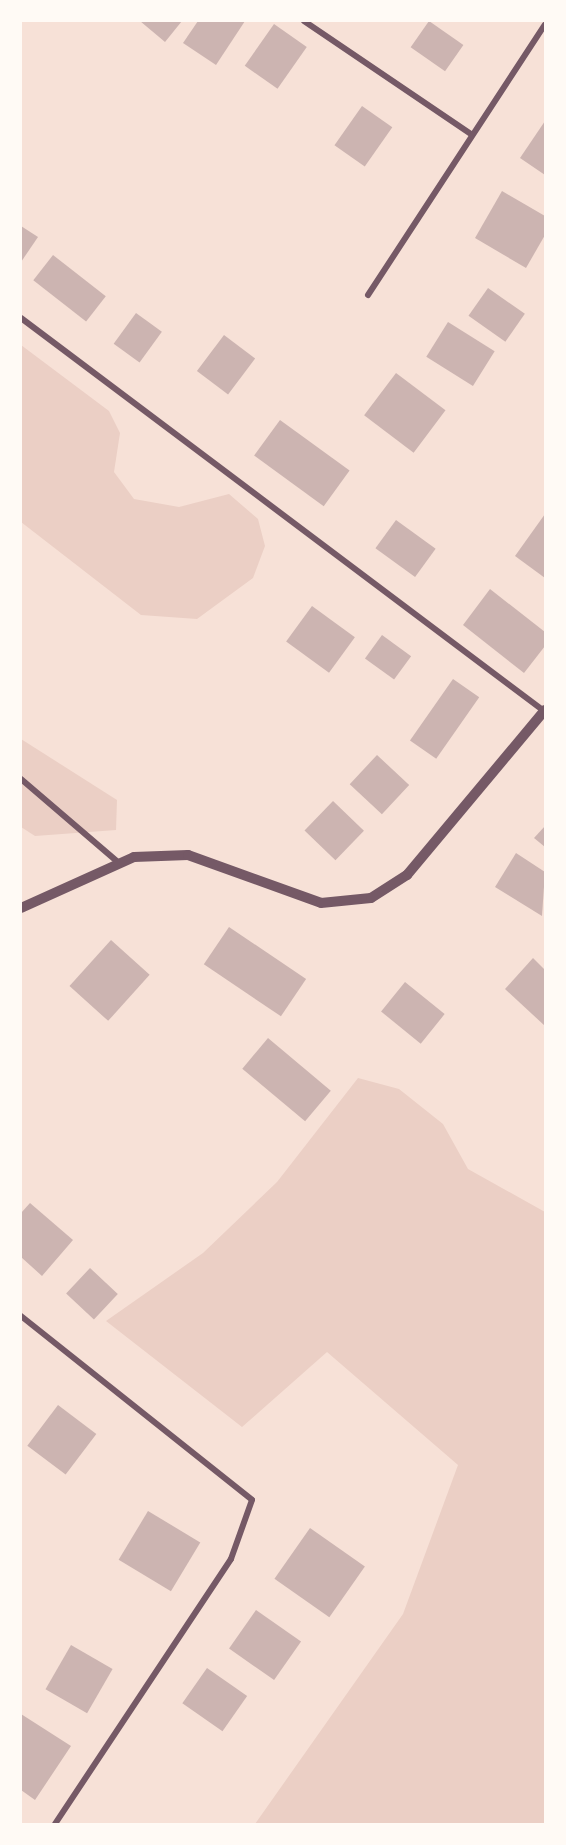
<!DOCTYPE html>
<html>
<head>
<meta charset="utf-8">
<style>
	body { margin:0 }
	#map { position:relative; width:566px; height:1845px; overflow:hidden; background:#f7e1d7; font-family:Barlow,sans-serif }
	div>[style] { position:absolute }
	.green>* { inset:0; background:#ebcfc5 }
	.building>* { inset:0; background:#ccb4b1; transform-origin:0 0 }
	.minor>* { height:6px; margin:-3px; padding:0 3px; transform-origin:3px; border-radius:3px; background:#755966 }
	.tertiary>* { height:10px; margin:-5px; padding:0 5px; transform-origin:5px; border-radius:5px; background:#755966 }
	span { translate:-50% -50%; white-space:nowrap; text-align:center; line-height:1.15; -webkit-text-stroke:4.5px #fffaf5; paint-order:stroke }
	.frame { position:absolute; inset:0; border:22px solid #fffaf5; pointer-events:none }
</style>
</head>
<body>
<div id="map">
	<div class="green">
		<i style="clip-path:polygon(21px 345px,109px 411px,120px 433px,114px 472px,134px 499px,179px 507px,229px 494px,258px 519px,265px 546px,253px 578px,197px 619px,141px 615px,21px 522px)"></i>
		<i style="clip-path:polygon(21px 739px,117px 800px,116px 830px,35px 836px,21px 827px)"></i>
		<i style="clip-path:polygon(358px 1078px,399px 1089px,443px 1124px,468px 1169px,545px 1212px,545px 1824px,255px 1824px,403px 1614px,458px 1465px,327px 1352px,242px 1427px,106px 1321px,203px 1253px,277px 1182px)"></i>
	</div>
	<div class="building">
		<i style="clip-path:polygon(140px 21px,182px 21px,165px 42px)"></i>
		<i style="clip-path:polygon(198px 21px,245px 21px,216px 65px,183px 43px)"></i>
		<i style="left:429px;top:21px;width:42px;height:32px;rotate:35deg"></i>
		<i style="left:274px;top:24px;width:40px;height:51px;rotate:35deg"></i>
		<i style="left:362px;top:106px;width:37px;height:48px;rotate:35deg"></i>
		<i style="clip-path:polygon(545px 121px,545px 175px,520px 158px)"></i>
		<i style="clip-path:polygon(502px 191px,545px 216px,545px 235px,526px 268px,475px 238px)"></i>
		<i style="clip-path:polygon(21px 226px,38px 237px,21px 262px)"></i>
		<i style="left:53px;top:255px;width:67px;height:32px;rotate:38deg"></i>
		<i style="left:488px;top:288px;width:45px;height:34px;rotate:35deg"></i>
		<i style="left:136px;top:313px;width:32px;height:38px;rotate:36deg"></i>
		<i style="left:448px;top:322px;width:55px;height:41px;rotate:32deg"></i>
		<i style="left:224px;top:335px;width:39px;height:45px;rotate:37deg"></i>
		<i style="left:396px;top:373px;width:62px;height:53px;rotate:37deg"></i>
		<i style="left:280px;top:420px;width:86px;height:44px;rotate:36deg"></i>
		<i style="clip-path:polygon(545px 514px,545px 578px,515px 556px)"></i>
		<i style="left:396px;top:520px;width:49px;height:35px;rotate:36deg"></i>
		<i style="clip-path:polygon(490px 589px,545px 632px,545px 646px,524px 673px,463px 625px)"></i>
		<i style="left:312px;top:606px;width:53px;height:44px;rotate:36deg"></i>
		<i style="left:382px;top:635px;width:36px;height:29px;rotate:36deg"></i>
		<i style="left:453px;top:679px;width:32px;height:75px;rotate:35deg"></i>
		<i style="left:377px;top:755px;width:44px;height:40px;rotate:43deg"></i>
		<i style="left:333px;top:801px;width:43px;height:41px;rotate:44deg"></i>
		<i style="clip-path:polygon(545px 826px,545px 847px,534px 838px)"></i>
		<i style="clip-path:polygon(516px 853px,545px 872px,542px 916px,495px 887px)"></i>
		<i style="left:229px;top:927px;width:93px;height:45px;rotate:34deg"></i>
		<i style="left:111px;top:940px;width:52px;height:62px;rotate:42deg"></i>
		<i style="clip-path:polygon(533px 958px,545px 970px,545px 1026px,505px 989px)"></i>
		<i style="left:405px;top:982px;width:51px;height:38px;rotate:39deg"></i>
		<i style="left:268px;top:1038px;width:82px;height:40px;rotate:40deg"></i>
		<i style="clip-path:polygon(30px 1203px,73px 1240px,42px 1276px,21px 1257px,21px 1213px)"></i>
		<i style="left:90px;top:1268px;width:38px;height:35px;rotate:43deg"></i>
		<i style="left:58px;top:1405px;width:48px;height:51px;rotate:37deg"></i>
		<i style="left:148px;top:1511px;width:61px;height:57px;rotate:31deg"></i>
		<i style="left:310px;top:1528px;width:67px;height:62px;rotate:35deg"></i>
		<i style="left:256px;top:1610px;width:55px;height:47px;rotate:35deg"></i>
		<i style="left:71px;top:1645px;width:48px;height:51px;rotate:30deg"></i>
		<i style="left:207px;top:1668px;width:49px;height:43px;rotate:35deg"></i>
		<i style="clip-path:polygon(21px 1714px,71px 1746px,35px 1800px,21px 1790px)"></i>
	</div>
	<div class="minor">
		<i style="left:304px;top:21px;width:202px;rotate:34.1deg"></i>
		<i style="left:368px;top:295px;width:323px;rotate:-56.8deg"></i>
		<i style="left:21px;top:318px;width:654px;rotate:36.92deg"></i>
		<i style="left:21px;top:779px;width:130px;rotate:40.6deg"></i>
		<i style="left:21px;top:1316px;width:295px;rotate:38.5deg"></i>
		<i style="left:252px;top:1500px;width:63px;rotate:109.6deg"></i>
		<i style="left:231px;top:1559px;width:318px;rotate:123.6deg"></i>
	</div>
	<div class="tertiary">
		<i style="left:21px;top:908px;width:124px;rotate:-24.3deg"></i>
		<i style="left:134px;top:857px;width:54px;rotate:-2.1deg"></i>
		<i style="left:188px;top:855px;width:141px;rotate:19.8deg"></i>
		<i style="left:321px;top:903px;width:50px;rotate:-5.7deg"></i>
		<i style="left:371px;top:898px;width:43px;rotate:-32.6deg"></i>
		<i style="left:407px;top:875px;width:215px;rotate:-50.1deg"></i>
	</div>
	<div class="frame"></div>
</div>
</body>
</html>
